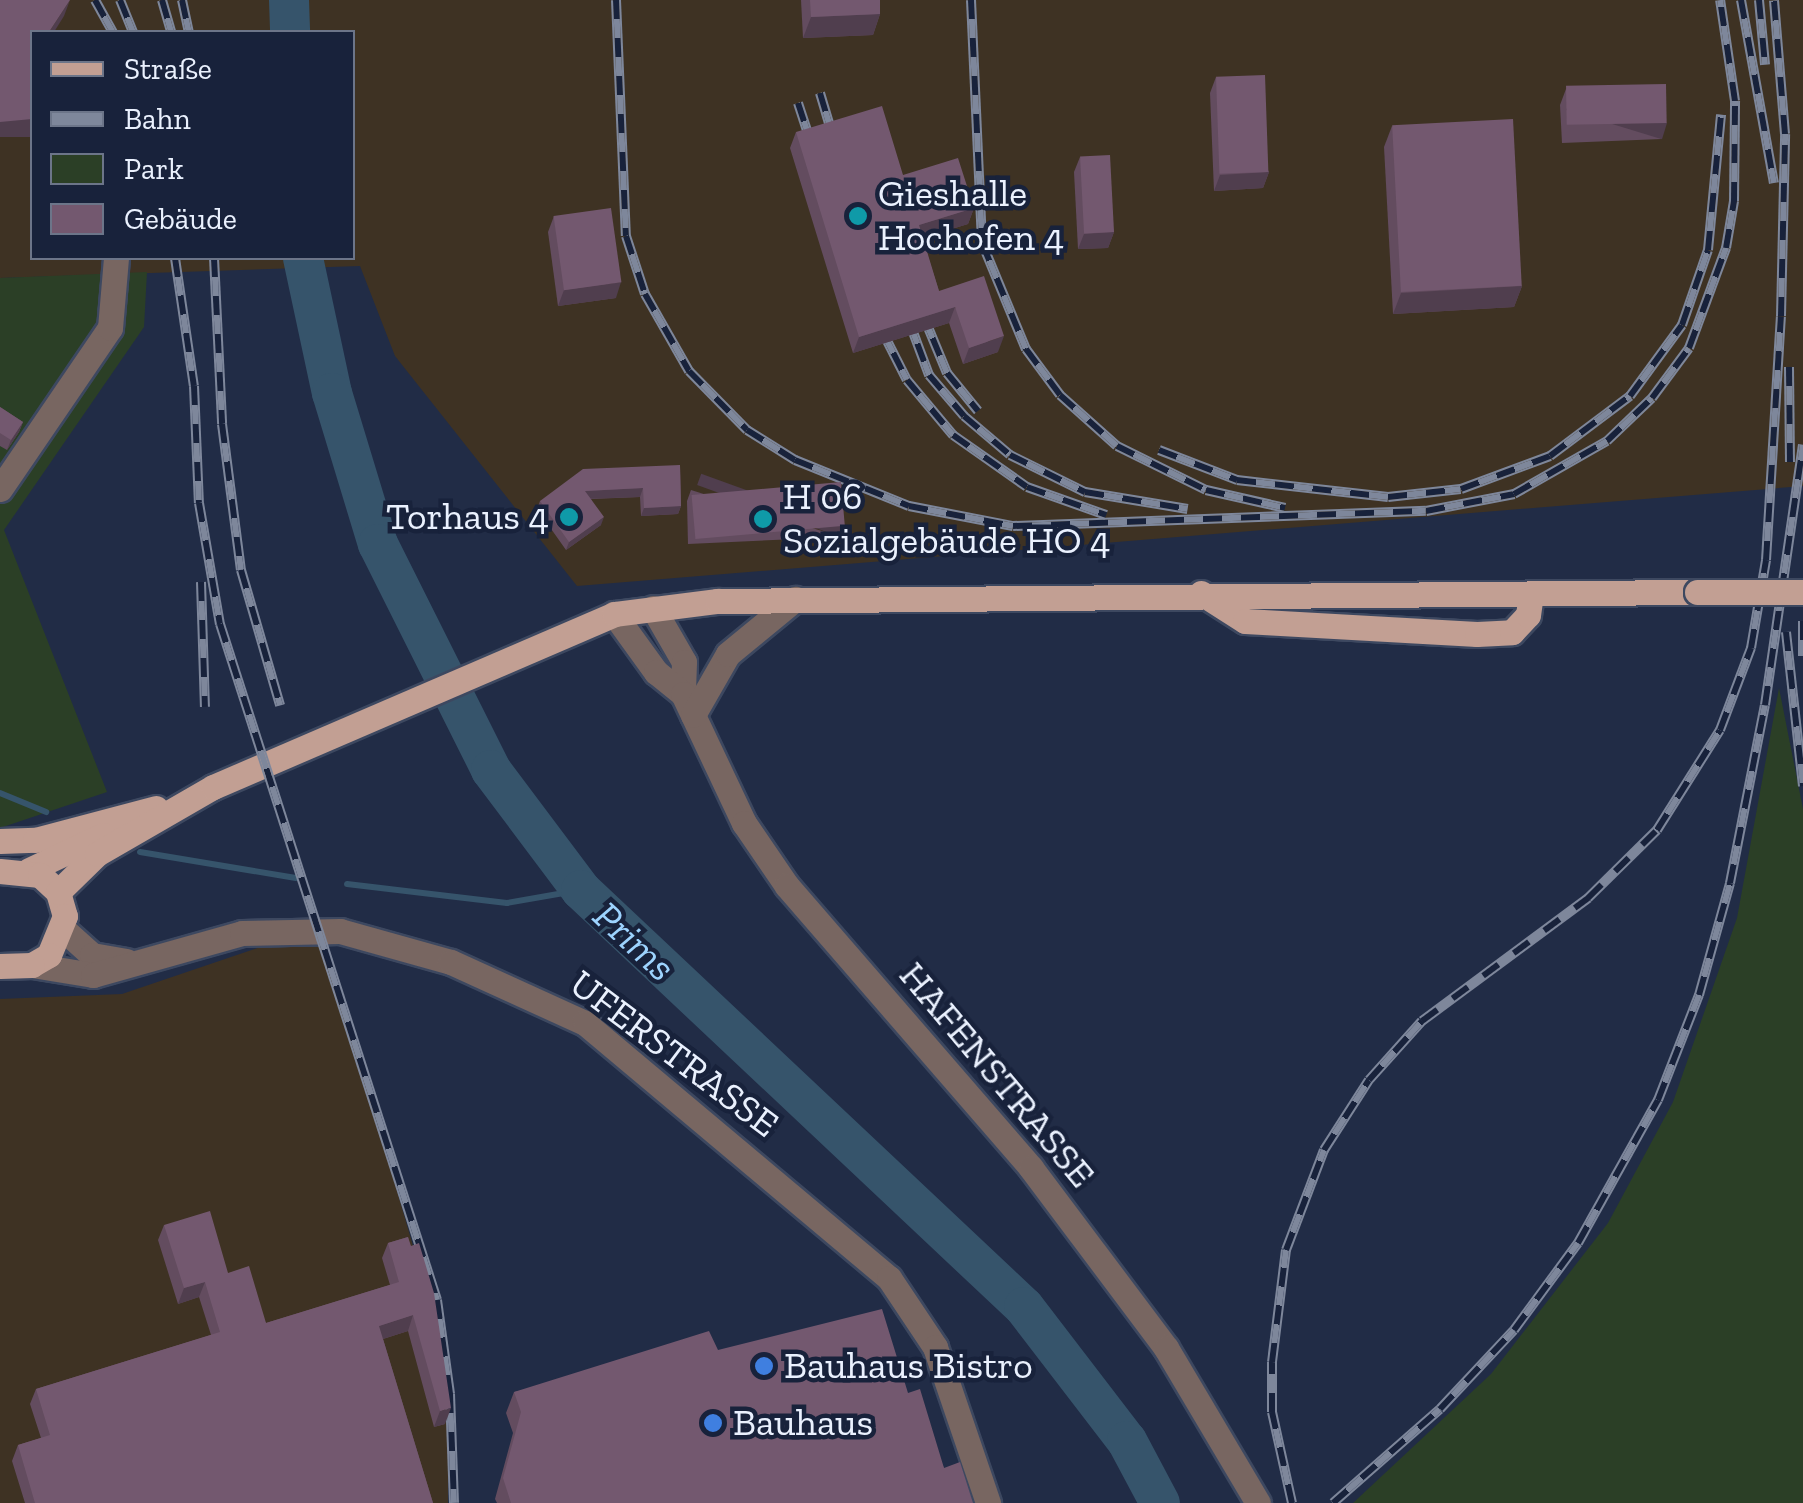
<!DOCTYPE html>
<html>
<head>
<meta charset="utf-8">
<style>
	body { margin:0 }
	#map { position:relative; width:1803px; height:1503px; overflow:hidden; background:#212c46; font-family:"Zilla Slab",serif }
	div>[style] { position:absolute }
	.industrial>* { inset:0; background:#3e3223 }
	.green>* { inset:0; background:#2b3f26 }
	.stream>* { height:6px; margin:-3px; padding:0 3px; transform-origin:3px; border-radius:3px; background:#36546b }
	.river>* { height:40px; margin:-20px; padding:0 20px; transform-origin:20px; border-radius:20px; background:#36546b }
	.roads { filter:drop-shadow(2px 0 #3d4860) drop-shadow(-2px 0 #3d4860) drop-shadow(0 2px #3d4860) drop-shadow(0 -2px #3d4860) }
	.minor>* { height:25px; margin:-12.5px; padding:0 12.5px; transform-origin:12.5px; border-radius:12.5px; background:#786661 }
	.major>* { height:25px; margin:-12.5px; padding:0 12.5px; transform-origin:12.5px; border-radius:12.5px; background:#c29f93 }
	.rail>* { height:10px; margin-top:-5px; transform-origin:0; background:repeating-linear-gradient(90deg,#18223b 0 19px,#7e879b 0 38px); box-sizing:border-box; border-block:2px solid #7e879b }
	.bridges { filter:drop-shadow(2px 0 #3d4860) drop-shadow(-2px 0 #3d4860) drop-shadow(0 2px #3d4860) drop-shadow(0 -2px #3d4860) }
	.major-bridge>* { height:25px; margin:-12.5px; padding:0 12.5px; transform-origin:12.5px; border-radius:12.5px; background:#c29f93 }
	.wall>* { inset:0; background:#634c5f }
	.shaded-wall>* { inset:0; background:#503e4e; transform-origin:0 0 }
	.building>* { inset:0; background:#73586f; transform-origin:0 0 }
	.dots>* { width:28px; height:28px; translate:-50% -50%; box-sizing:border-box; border:5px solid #18223b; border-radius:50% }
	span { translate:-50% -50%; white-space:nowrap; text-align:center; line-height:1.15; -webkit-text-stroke:9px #18223b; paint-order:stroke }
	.poi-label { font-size:38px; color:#eaf1fe }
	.left { translate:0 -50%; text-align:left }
	.right { translate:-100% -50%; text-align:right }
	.street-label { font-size:38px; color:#eaf1fe }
	.water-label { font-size:40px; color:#9dd3fe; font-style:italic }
	.legend { position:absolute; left:30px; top:30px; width:325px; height:230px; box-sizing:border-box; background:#18223b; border:2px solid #6c7589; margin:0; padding:12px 18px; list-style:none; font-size:30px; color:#eaf1fe }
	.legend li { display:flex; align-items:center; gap:20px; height:50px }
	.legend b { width:50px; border:2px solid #6c7589 }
</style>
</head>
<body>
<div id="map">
	<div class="industrial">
		<i style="clip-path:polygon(evenodd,0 0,1803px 0,1803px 486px,577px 586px,395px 356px,360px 266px,0 278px,0 0,32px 32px,352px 32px,352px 258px,32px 258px,32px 32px)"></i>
		<i style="clip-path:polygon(281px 940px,324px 940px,434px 1318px,448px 1407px,448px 1503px,0 1503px,0 999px,122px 994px)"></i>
	</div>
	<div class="green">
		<i style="clip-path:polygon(147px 272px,144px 327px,4px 530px,107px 792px,0 828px,0 278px)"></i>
		<i style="clip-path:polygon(1779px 688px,1803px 809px,1803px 1503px,1353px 1503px,1491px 1374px,1608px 1223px,1673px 1102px,1737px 918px)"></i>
	</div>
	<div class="stream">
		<i style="left:0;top:793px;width:50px;rotate:22.4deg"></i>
		<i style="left:140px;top:852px;width:158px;rotate:9.5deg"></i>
		<i style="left:347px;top:884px;width:161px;rotate:6.8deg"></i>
		<i style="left:507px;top:903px;width:75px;rotate:-10deg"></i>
	</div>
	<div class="river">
		<i style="left:289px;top:0;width:32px;rotate:88deg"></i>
		<i style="left:303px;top:258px;width:138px;rotate:77.9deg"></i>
		<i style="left:332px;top:393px;width:158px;rotate:73.1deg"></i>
		<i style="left:378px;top:544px;width:253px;rotate:63.4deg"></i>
		<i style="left:491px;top:770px;width:150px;rotate:53.1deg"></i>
		<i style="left:581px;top:890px;width:608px;rotate:43.27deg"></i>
		<i style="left:1024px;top:1307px;width:169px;rotate:52.5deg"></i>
		<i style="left:1127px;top:1441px;width:70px;rotate:62deg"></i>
	</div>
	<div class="roads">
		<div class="minor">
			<i style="left:0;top:489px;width:195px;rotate:-55.7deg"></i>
			<i style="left:110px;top:328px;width:70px;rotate:-85.1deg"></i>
			<i style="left:653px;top:608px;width:62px;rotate:60.1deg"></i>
			<i style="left:684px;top:662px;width:32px;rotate:92deg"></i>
			<i style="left:614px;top:614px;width:72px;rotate:54.1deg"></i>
			<i style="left:656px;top:672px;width:35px;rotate:39deg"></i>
			<i style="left:683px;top:694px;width:143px;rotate:64.7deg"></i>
			<i style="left:744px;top:823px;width:76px;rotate:55.7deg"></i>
			<i style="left:787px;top:886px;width:373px;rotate:49.1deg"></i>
			<i style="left:1031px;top:1168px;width:225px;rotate:53.1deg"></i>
			<i style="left:1166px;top:1348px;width:180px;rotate:59.3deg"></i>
			<i style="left:693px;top:715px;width:70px;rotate:-60.2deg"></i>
			<i style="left:728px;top:654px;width:87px;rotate:-39.4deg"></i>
			<i style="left:63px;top:929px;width:39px;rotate:42deg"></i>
			<i style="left:92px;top:955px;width:35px;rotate:10deg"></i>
			<i style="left:32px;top:965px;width:62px;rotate:9.3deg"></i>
			<i style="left:93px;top:975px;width:155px;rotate:-15.7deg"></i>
			<i style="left:242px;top:933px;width:98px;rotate:-1.2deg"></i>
			<i style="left:340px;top:931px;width:115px;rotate:15.6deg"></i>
			<i style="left:451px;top:962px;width:147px;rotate:24.5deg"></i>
			<i style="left:585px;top:1023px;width:397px;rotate:40deg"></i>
			<i style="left:889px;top:1278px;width:83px;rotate:56.3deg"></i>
			<i style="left:935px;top:1347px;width:165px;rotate:71.2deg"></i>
		</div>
		<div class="major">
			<i style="left:1201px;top:593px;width:52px;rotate:32.5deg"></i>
			<i style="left:1245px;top:621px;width:232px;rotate:3.2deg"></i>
			<i style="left:1477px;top:634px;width:35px;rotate:-3deg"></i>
			<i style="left:1512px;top:632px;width:23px;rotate:-47deg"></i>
			<i style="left:1528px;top:615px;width:21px;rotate:-82deg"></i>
			<i style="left:0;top:841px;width:35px;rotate:-2deg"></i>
			<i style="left:35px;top:840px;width:125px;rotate:-14.8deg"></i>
			<i style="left:29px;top:870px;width:82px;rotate:-25.3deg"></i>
			<i style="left:0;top:871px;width:40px;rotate:5.7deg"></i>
			<i style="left:40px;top:875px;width:25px;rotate:43deg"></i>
			<i style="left:58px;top:892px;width:25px;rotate:74deg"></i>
			<i style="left:65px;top:916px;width:42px;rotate:112.3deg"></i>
			<i style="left:49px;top:955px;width:20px;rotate:150deg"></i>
			<i style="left:32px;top:965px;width:32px;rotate:178deg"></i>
			<i style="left:58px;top:892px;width:54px;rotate:-44.3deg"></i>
			<i style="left:97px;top:854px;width:134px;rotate:-30deg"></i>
			<i style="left:213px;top:787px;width:437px;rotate:-23.3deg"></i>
			<i style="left:614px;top:614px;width:104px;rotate:-7.2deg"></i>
			<i style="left:717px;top:601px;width:980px;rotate:-0.53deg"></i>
		</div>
	</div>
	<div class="rail">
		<i style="left:95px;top:0;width:37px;rotate:61deg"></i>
		<i style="left:120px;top:0;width:35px;rotate:68deg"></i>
		<i style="left:162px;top:0;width:33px;rotate:74deg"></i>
		<i style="left:182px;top:0;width:33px;rotate:78deg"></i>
		<i style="left:616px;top:0;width:236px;rotate:87.6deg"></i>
		<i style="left:626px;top:236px;width:61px;rotate:71.9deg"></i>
		<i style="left:645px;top:294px;width:89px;rotate:60.3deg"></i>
		<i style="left:689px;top:371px;width:83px;rotate:45.5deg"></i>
		<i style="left:747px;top:430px;width:57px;rotate:32deg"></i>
		<i style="left:795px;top:460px;width:123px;rotate:22deg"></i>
		<i style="left:909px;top:506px;width:106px;rotate:10.9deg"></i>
		<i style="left:1013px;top:526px;width:413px;rotate:-2.1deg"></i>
		<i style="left:1426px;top:511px;width:90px;rotate:-10.9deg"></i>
		<i style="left:1514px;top:494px;width:107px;rotate:-29.7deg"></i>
		<i style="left:1607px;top:441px;width:62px;rotate:-43.7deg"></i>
		<i style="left:1652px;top:398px;width:62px;rotate:-53.5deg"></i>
		<i style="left:1689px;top:348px;width:107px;rotate:-69.7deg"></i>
		<i style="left:1726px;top:248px;width:48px;rotate:-80.3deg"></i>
		<i style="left:1734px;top:201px;width:100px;rotate:-89.4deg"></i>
		<i style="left:1735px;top:101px;width:102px;rotate:-98.4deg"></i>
		<i style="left:971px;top:0;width:243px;rotate:87.4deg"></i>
		<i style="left:982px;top:243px;width:115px;rotate:67.5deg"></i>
		<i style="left:1026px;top:349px;width:57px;rotate:53.5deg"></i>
		<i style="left:1060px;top:395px;width:76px;rotate:41.8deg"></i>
		<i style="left:1117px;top:446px;width:99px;rotate:26.3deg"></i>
		<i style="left:1206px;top:490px;width:81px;rotate:12.8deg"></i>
		<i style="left:1741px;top:0;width:186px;rotate:79.8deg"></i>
		<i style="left:1759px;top:0;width:65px;rotate:84.7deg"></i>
		<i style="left:820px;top:93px;width:59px;rotate:73.4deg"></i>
		<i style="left:798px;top:103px;width:55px;rotate:71.9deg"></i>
		<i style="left:175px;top:258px;width:129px;rotate:81.6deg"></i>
		<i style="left:194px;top:386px;width:117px;rotate:87.6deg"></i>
		<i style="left:199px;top:503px;width:123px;rotate:80.2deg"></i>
		<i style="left:220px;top:624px;width:710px;rotate:72.2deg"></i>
		<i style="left:437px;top:1300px;width:95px;rotate:82.1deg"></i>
		<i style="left:450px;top:1394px;width:109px;rotate:87.9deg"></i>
		<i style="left:214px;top:258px;width:166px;rotate:87.2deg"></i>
		<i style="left:222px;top:424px;width:147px;rotate:82.6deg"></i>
		<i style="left:241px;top:570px;width:141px;rotate:73.9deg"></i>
		<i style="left:918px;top:303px;width:76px;rotate:67.5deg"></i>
		<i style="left:947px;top:373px;width:49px;rotate:50.8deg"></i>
		<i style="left:904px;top:308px;width:72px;rotate:69.5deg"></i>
		<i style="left:929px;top:375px;width:54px;rotate:49.5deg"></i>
		<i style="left:964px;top:416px;width:60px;rotate:40.3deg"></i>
		<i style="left:1010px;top:455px;width:84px;rotate:26.3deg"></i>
		<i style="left:1085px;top:492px;width:104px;rotate:9.4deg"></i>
		<i style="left:876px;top:319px;width:68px;rotate:63.1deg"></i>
		<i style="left:907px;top:380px;width:72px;rotate:50.1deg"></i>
		<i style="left:953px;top:435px;width:90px;rotate:35.1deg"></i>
		<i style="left:1027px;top:487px;width:84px;rotate:19.5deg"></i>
		<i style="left:1789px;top:367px;width:95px;rotate:89.4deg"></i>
		<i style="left:1159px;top:450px;width:84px;rotate:21deg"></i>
		<i style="left:1237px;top:480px;width:152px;rotate:6.4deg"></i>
		<i style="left:1388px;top:497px;width:73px;rotate:-6.3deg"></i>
		<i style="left:1461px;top:489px;width:95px;rotate:-20.3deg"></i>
		<i style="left:1550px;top:456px;width:100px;rotate:-36.9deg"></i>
		<i style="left:1630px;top:396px;width:88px;rotate:-53.8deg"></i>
		<i style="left:1682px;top:325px;width:79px;rotate:-70.9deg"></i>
		<i style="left:1708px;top:250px;width:136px;rotate:-84.5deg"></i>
		<i style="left:201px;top:582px;width:125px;rotate:88.2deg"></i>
		<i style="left:1803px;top:621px;width:35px;rotate:90deg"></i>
		<i style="left:1786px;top:632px;width:155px;rotate:83.7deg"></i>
		<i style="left:1292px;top:1503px;width:93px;rotate:-102.4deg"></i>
		<i style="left:1272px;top:1412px;width:50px;rotate:-90deg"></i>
		<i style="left:1272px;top:1362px;width:113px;rotate:-82.9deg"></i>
		<i style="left:1286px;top:1250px;width:107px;rotate:-69.2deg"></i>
		<i style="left:1324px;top:1150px;width:83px;rotate:-57.3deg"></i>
		<i style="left:1369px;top:1080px;width:79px;rotate:-48.1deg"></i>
		<i style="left:1422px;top:1021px;width:207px;rotate:-36.5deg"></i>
		<i style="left:1588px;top:898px;width:97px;rotate:-44.6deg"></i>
		<i style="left:1657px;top:830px;width:118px;rotate:-57.8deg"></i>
		<i style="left:1720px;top:730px;width:88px;rotate:-69.3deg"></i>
		<i style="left:1751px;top:648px;width:89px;rotate:-80.3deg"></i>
		<i style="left:1766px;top:560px;width:244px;rotate:-86.5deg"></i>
		<i style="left:1781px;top:316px;width:182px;rotate:-88.7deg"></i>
		<i style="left:1785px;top:134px;width:134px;rotate:-94.7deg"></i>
		<i style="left:1333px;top:1503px;width:142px;rotate:-41.3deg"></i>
		<i style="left:1440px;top:1409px;width:108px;rotate:-46.9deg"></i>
		<i style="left:1514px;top:1330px;width:108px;rotate:-53.7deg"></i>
		<i style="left:1578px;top:1243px;width:164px;rotate:-60.8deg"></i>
		<i style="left:1658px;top:1100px;width:113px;rotate:-68.7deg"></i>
		<i style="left:1699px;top:995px;width:116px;rotate:-74.5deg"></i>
		<i style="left:1730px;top:883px;width:181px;rotate:-78.9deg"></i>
		<i style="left:1765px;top:705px;width:263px;rotate:-81.7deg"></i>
	</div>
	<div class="bridges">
		<div class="major-bridge">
			<i style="left:1697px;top:592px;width:106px"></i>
		</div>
	</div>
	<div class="wall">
		<i style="clip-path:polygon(801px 0,880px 0,880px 14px,873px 35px,803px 38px)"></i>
		<i style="clip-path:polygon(1216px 77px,1269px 172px,1263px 188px,1214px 191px,1210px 93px)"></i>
		<i style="clip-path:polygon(1566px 89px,1662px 139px,1562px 143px,1560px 105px)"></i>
		<i style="clip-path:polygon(1392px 126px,1522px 286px,1514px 307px,1393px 314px,1384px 147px)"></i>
		<i style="clip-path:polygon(796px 132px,903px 175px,974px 208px,968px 224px,922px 238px,939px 291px,998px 352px,963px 364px,949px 323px,853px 353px,790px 148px)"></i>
		<i style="clip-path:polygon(1080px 157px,1114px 232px,1108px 248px,1078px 249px,1074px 172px)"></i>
		<i style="clip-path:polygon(554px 216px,616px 298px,558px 306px,548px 232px)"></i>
		<i style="clip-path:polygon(0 407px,23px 422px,19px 432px,7px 450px,0 446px)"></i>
		<i style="clip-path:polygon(680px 465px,681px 506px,678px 514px,641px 516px,640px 497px,591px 499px,601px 525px,566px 550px,537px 509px,540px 501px)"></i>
		<i style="clip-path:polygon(691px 490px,841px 537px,688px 544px,687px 501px)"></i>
		<i style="clip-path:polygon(164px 1225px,228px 1273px,266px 1323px,390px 1285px,382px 1258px,388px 1243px,408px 1237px,445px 1424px,434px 1427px,408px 1331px,383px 1339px,433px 1503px,25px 1503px,12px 1461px,18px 1445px,41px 1438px,30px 1404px,36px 1389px,211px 1335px,199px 1297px,178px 1304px,158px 1240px)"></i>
		<i style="clip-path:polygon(718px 1350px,908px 1393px,944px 1468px,973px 1503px,497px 1503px,495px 1499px,513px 1433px,506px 1413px,514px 1392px)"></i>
	</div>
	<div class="shaded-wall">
		<i style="clip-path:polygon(70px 0,64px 16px,54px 32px,49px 32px)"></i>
		<i style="clip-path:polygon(880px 14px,873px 35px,803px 38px,811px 17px)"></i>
		<i style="left:32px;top:119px;width:18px;height:32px;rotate:90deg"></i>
		<i style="left:1667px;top:123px;width:17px;height:100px;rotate:107deg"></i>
		<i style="clip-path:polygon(1269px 172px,1263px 188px,1214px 191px,1220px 175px)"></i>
		<i style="clip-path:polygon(974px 208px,968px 224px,913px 241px,919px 225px)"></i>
		<i style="clip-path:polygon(1114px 232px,1108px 248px,1078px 249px,1084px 234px)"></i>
		<i style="clip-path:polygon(621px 282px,616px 298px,558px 306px,564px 290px)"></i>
		<i style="clip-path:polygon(1522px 286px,1514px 307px,1393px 314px,1401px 293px)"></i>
		<i style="clip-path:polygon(955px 307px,949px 323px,853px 353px,859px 337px)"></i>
		<i style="clip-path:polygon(1004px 336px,998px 352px,963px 364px,969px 348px)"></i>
		<i style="clip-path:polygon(23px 422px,19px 432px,7px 450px,11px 440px)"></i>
		<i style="clip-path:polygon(643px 488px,640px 497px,582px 499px,585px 491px)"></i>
		<i style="clip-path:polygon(681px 506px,678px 514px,641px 516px,644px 508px)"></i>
		<i style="clip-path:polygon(604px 517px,601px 525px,566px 550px,569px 542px)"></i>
		<i style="left:845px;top:526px;width:12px;height:153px;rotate:110deg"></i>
		<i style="clip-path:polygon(205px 1282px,199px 1297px,178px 1304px,184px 1288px)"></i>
		<i style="clip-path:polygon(413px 1315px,408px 1331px,373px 1342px,379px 1326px)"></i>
		<i style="clip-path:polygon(451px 1408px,445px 1424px,434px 1427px,440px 1411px)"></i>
	</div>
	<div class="building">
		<i style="clip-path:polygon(0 0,70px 0,49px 32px,32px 32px,32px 119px,0 122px)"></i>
		<i style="clip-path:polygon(810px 0,880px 0,880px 14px,811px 17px)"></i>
		<i style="left:1265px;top:75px;width:97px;height:49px;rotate:88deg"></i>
		<i style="left:1666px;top:84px;width:39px;height:100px;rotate:89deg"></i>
		<i style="clip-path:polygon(882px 106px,903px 175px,958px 158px,974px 208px,919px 225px,939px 291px,984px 276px,1004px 336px,969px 348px,955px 307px,859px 337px,796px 132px)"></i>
		<i style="left:1513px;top:119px;width:167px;height:121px;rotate:87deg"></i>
		<i style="left:1110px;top:155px;width:77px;height:30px;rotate:87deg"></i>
		<i style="left:611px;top:208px;width:75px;height:58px;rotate:82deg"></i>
		<i style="clip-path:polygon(0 407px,23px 422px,11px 440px,0 433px)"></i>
		<i style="clip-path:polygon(680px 465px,681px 506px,644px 508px,643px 488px,585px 491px,604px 517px,569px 542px,540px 501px,583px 469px)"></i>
		<i style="left:841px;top:482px;width:44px;height:150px;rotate:85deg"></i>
		<i style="clip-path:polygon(210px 1211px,228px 1273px,249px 1266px,266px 1323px,399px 1282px,388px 1243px,408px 1237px,411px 1246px,419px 1243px,434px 1293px,451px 1408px,440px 1411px,413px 1315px,379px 1326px,433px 1503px,35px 1503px,18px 1445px,50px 1435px,36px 1389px,220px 1332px,205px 1282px,184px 1288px,164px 1225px)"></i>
		<i style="clip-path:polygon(882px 1309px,908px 1393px,920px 1389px,944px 1468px,960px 1462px,973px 1503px,511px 1503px,503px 1478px,521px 1412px,514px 1392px,709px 1331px,718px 1350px)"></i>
	</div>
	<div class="dots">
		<i style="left:858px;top:216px;background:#0f9aa8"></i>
		<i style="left:569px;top:517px;background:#0f9aa8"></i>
		<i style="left:763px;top:519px;background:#0f9aa8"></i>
		<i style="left:764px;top:1366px;background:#3f7fe0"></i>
		<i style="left:713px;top:1423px;background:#3f7fe0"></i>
	</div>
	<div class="poi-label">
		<span class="left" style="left:878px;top:216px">Gieshalle<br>Hochofen 4</span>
		<span class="left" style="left:783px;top:519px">H 06<br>Sozialgebäude HO 4</span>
		<span class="right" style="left:549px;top:517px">Torhaus 4</span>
		<span class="left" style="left:784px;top:1366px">Bauhaus Bistro</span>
		<span class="left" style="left:733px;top:1423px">Bauhaus</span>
	</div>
	<div class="street-label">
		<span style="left:674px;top:1054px;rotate:37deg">UFERSTRASSE</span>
		<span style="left:997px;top:1075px;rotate:50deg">HAFENSTRASSE</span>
	</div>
	<div class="water-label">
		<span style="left:635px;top:941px;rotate:43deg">Prims</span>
	</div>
	<ul class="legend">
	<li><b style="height:12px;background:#c29f93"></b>Straße</li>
	<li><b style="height:12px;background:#7e879b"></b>Bahn</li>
	<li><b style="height:28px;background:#2b3f26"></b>Park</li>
	<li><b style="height:28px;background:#73586f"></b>Gebäude</li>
	</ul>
</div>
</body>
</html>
